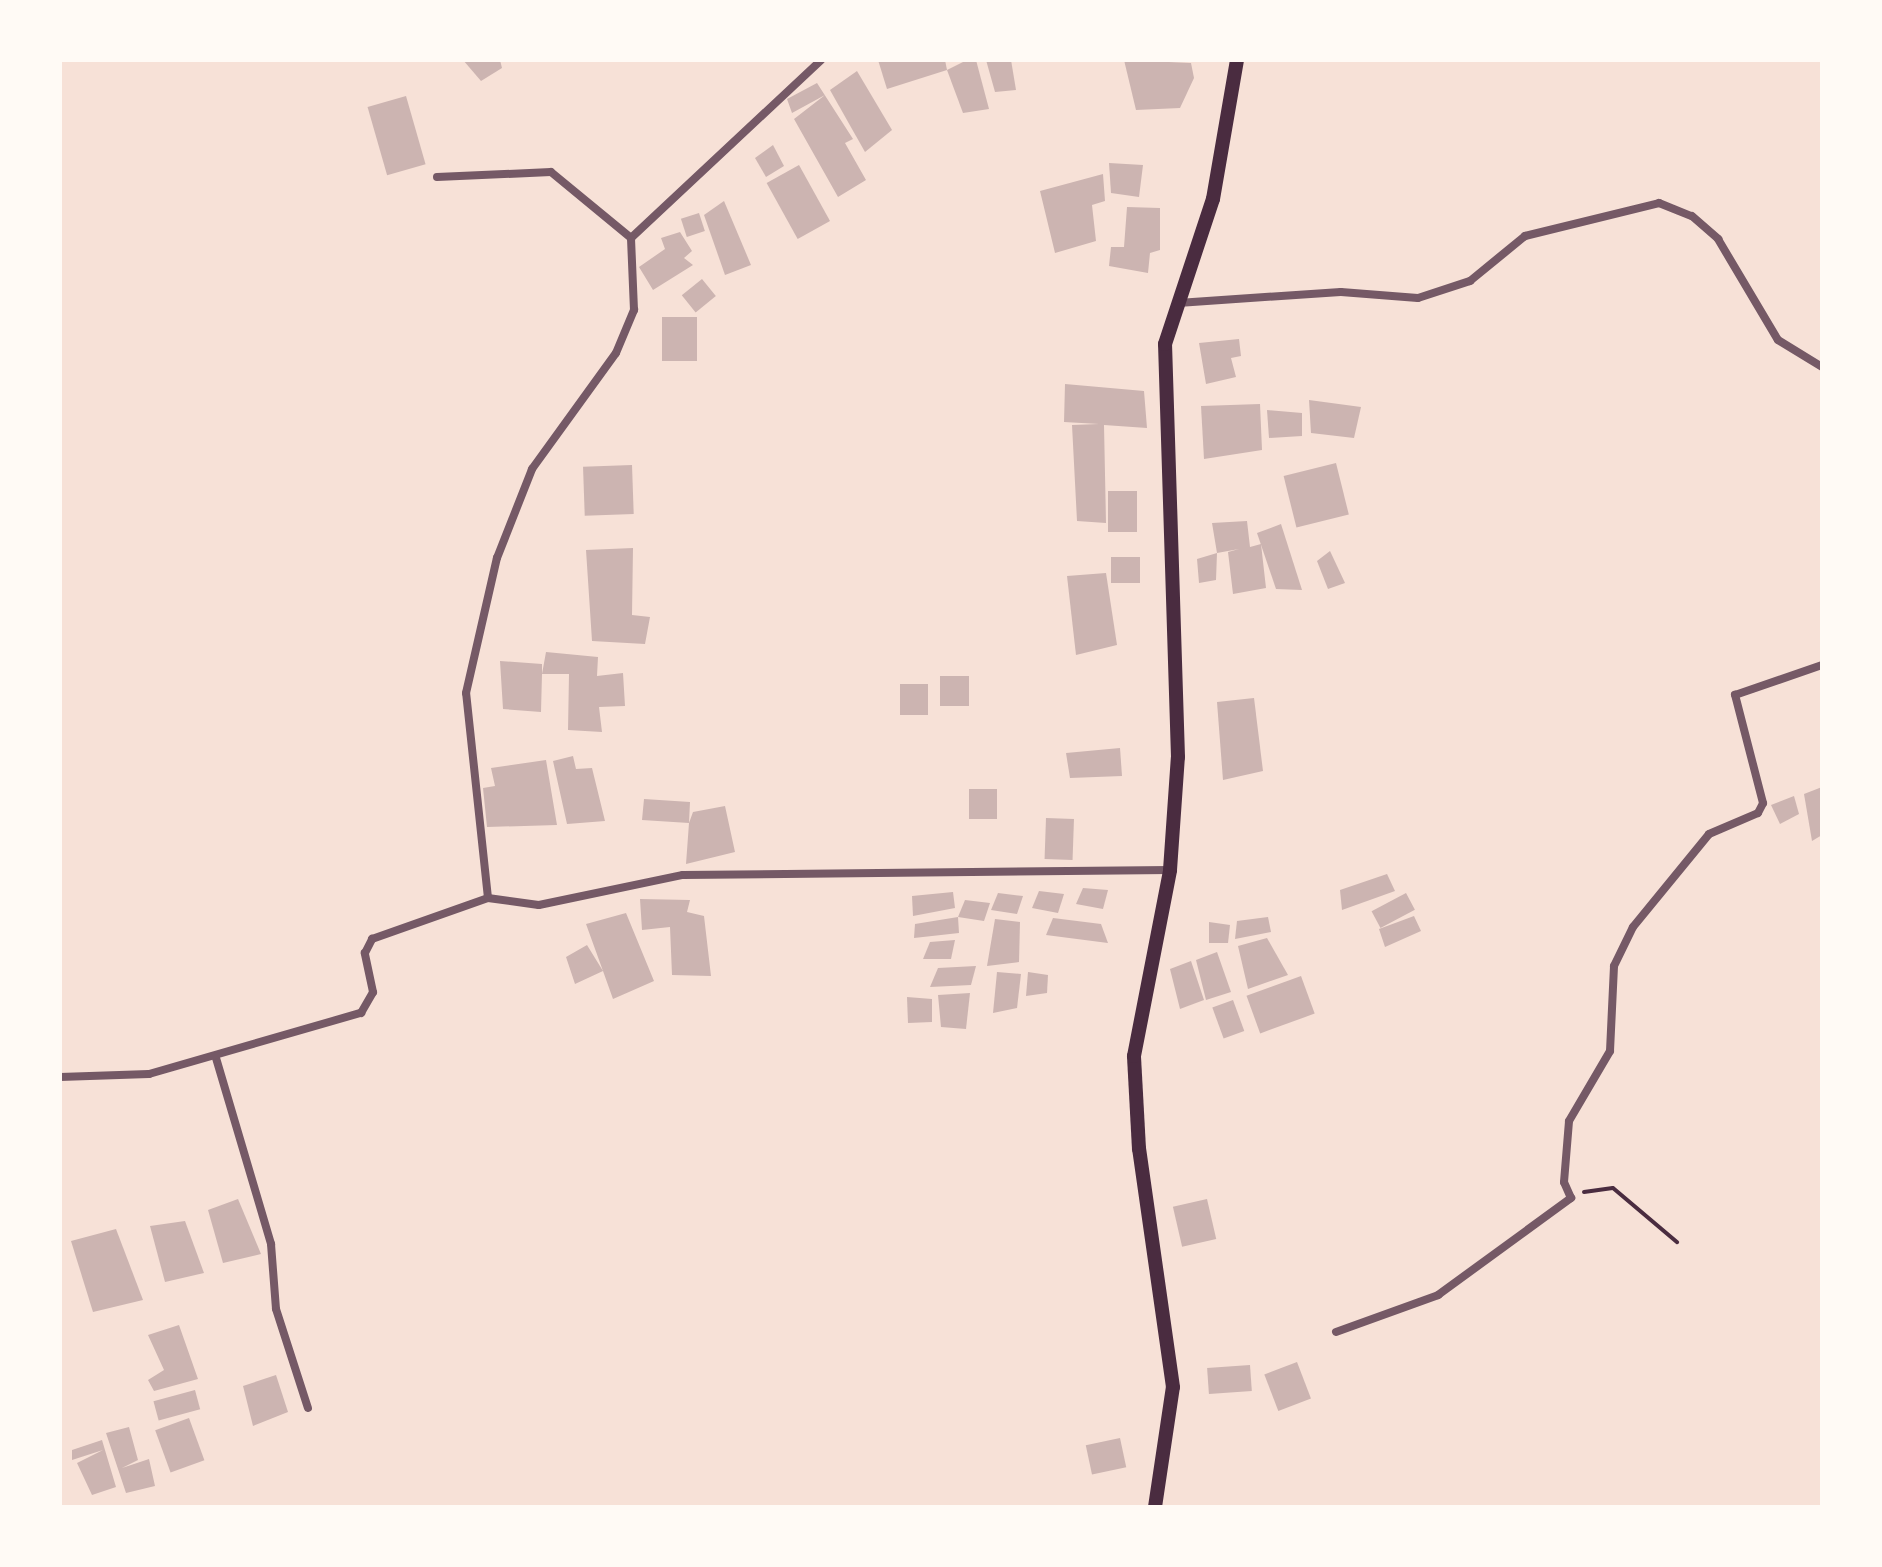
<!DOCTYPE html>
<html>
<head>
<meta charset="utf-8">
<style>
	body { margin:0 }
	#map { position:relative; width:1882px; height:1567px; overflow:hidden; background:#f7e1d7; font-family:"Space Grotesk",sans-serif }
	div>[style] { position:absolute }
	.building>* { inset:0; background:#ccb4b1; transform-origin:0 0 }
	.path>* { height:4px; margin:-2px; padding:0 2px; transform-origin:2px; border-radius:2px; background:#4a2c40 }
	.minor>* { height:8px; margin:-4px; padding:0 4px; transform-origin:4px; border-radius:4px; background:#755966 }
	.secondary>* { height:14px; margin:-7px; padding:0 7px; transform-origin:7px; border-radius:7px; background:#4a2c40 }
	span { translate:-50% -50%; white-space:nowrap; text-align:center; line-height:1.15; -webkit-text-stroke:8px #fffaf5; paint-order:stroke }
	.frame { position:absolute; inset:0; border:62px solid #fffaf5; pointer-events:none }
</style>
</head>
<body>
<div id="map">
	<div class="building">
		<i style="clip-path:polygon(463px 60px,500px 60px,502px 68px,481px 81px)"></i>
		<i style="clip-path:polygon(878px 60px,945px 60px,947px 70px,887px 89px)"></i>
		<i style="clip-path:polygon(967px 60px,976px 60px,989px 109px,963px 113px,947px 70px)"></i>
		<i style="clip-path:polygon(986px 60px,1011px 60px,1016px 90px,995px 92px)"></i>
		<i style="clip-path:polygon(1124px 60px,1191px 63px,1194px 78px,1180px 108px,1136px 110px)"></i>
		<i style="clip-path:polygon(857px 71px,892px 130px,865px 152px,830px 90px)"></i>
		<i style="clip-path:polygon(817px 83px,853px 139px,845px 143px,866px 180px,838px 197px,794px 119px,825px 95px,792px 113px,787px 99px)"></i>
		<i style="left:406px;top:96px;width:71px;height:40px;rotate:74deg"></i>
		<i style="clip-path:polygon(773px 145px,784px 166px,766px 177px,755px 158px)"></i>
		<i style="clip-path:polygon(1109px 163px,1143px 165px,1139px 197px,1111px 193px)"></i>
		<i style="left:799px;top:165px;width:64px;height:37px;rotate:61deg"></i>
		<i style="clip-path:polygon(1103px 174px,1105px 201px,1092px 205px,1096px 241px,1055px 253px,1040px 191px)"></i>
		<i style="clip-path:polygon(724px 201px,751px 265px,725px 275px,704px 215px)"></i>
		<i style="clip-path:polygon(1127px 207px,1160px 208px,1160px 250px,1150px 253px,1148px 273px,1109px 266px,1111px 247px,1124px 247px)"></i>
		<i style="left:699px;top:213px;width:19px;height:19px;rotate:72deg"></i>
		<i style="clip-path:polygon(680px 232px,692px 251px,684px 258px,693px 265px,653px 290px,639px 267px,665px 249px,661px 238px)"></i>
		<i style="left:702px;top:279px;width:22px;height:26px;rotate:51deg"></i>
		<i style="left:662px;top:317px;width:35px;height:44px"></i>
		<i style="clip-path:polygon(1239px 339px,1241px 356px,1231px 358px,1236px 377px,1206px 384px,1199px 343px)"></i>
		<i style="clip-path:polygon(1065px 384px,1144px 391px,1147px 428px,1104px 425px,1106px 523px,1077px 521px,1072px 425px,1099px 424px,1064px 422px)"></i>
		<i style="clip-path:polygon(1309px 400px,1361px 407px,1354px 438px,1311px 433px)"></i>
		<i style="clip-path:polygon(1260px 404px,1262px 450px,1204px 459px,1201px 406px)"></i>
		<i style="clip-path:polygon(1267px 410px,1302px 413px,1302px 436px,1269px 438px)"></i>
		<i style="left:1336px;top:463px;width:53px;height:54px;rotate:76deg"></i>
		<i style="left:632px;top:465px;width:49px;height:49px;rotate:88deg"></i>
		<i style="left:1108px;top:491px;width:29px;height:41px"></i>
		<i style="clip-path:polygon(1247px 521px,1250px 547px,1261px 544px,1266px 588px,1233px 594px,1228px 552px,1239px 549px,1217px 553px,1216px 580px,1199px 583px,1197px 559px,1217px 553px,1212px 523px)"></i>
		<i style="clip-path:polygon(1281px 524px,1302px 590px,1276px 589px,1257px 533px)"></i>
		<i style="clip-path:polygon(633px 548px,632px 615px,650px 617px,645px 644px,592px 641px,586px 550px)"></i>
		<i style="clip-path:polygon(1330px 551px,1345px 583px,1328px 589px,1317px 561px)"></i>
		<i style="left:1111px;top:557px;width:29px;height:26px"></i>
		<i style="clip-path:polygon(1106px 573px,1117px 645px,1076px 655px,1067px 576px)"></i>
		<i style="clip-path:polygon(546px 652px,598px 657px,597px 676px,623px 673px,625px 706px,599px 707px,602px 732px,568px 730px,569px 674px,542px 674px,541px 712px,503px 709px,500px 661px,542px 664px,542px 674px)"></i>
		<i style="left:940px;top:676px;width:29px;height:30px"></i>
		<i style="left:900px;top:684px;width:28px;height:31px"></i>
		<i style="clip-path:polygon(1254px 698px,1263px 771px,1223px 780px,1217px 702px)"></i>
		<i style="clip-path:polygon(1120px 748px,1122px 776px,1070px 778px,1066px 753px)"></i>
		<i style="clip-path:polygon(573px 756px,576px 769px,592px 768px,605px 821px,567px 824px,553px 761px)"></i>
		<i style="clip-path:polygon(546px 760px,557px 825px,487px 827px,483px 788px,495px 786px,491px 768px)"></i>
		<i style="clip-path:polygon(1822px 787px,1822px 835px,1812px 841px,1804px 794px)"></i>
		<i style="left:969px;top:789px;width:28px;height:30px"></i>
		<i style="clip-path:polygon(1794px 796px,1799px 814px,1780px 824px,1771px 805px)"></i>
		<i style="clip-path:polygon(644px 799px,690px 802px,689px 823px,693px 812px,725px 806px,735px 852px,686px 864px,689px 823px,642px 820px)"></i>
		<i style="left:1046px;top:818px;width:28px;height:41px;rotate:2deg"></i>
		<i style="clip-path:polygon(1387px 874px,1395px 891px,1342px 910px,1340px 890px)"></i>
		<i style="clip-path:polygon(1083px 888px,1108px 890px,1103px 909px,1076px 904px)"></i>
		<i style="clip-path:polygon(1039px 891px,1064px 894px,1058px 913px,1032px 908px)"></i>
		<i style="clip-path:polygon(953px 892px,955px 908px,913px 916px,912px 896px)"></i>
		<i style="clip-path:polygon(998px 893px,1023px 896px,1017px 914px,991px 910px)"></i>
		<i style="left:1406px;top:893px;width:19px;height:39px;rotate:62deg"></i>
		<i style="clip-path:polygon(640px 899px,690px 900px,687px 912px,704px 916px,711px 976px,672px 975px,670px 927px,642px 930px)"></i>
		<i style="clip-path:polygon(965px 900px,990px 903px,984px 921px,958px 917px)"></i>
		<i style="clip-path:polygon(626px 913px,654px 981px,613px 999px,603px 971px,575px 984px,566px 957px,587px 945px,603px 971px,586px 924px)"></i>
		<i style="clip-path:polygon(1414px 916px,1421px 931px,1385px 947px,1379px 929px)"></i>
		<i style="clip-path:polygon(958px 917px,959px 933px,914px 938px,915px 924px)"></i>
		<i style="clip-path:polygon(1268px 917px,1271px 932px,1235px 939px,1237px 921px)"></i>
		<i style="clip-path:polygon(1053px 918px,1101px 924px,1108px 943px,1046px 935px)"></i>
		<i style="clip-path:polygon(995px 919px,1020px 922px,1019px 962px,987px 966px)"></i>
		<i style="clip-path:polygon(1209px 922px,1230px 925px,1228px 943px,1209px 943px)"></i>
		<i style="clip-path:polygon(1267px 938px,1288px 975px,1248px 989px,1238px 946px)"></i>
		<i style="clip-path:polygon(955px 940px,951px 959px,923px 959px,930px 942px)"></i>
		<i style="clip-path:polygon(1217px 952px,1231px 992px,1206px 1000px,1196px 960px)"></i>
		<i style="clip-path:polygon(1191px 961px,1204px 1000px,1180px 1009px,1170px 969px)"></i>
		<i style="clip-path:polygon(976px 966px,971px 985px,930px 987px,938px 968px)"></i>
		<i style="clip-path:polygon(997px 972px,1021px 974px,1017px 1008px,993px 1013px)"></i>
		<i style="clip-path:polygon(1028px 972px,1048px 975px,1047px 993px,1026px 996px)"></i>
		<i style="left:1301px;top:976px;width:40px;height:58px;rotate:70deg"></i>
		<i style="clip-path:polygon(970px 993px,966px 1029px,941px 1027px,938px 995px)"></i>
		<i style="clip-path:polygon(907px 997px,932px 999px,932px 1022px,908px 1023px)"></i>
		<i style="left:1233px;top:1000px;width:33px;height:22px;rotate:70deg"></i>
		<i style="clip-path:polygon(238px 1199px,261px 1254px,223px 1263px,208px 1210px)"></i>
		<i style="left:1207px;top:1199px;width:41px;height:35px;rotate:77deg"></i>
		<i style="clip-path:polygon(185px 1221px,204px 1273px,165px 1282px,150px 1226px)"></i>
		<i style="clip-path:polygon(116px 1229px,143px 1300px,93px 1312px,71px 1241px)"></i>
		<i style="clip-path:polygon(179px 1325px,198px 1379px,154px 1391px,148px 1380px,164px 1370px,148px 1335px)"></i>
		<i style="left:1297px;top:1362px;width:39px;height:35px;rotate:69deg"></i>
		<i style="left:1250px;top:1365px;width:26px;height:43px;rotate:86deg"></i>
		<i style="clip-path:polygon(276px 1375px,288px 1412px,253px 1426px,243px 1386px)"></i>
		<i style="left:195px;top:1390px;width:20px;height:43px;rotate:75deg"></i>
		<i style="left:189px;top:1418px;width:45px;height:36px;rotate:70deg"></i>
		<i style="clip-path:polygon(129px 1427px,138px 1460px,122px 1468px,149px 1459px,155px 1486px,126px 1493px,106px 1433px)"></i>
		<i style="left:1120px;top:1438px;width:30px;height:35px;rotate:78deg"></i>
		<i style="clip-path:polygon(102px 1440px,116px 1487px,92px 1495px,77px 1463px,103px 1450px,72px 1460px,72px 1450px)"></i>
	</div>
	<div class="path">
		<i style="left:1584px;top:1192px;width:29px;rotate:-8deg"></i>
		<i style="left:1613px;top:1188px;width:84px;rotate:40.2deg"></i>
	</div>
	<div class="minor">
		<i style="left:437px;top:177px;width:114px;rotate:-2.5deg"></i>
		<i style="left:551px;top:172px;width:104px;rotate:39.5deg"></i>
		<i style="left:1178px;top:303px;width:163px;rotate:-3.9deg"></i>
		<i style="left:1341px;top:292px;width:77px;rotate:4.5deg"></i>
		<i style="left:1418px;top:298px;width:55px;rotate:-18.1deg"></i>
		<i style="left:1470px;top:281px;width:71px;rotate:-39.3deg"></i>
		<i style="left:1525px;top:236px;width:138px;rotate:-13.8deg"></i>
		<i style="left:1659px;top:203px;width:35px;rotate:22deg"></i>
		<i style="left:1692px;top:216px;width:35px;rotate:41deg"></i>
		<i style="left:1718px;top:239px;width:117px;rotate:59.3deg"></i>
		<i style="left:1778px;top:340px;width:52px;rotate:31.5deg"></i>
		<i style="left:488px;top:898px;width:51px;rotate:7.8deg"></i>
		<i style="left:539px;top:905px;width:147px;rotate:-11.8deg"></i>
		<i style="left:683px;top:875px;width:487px;rotate:-0.6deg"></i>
		<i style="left:216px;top:1058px;width:194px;rotate:73.5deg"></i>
		<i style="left:271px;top:1244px;width:65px;rotate:85.6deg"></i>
		<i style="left:276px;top:1309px;width:104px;rotate:72.1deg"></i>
		<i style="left:60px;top:1077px;width:89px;rotate:-1.9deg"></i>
		<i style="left:149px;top:1074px;width:221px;rotate:-16.1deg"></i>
		<i style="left:361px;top:1013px;width:24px;rotate:-60deg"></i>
		<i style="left:373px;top:992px;width:40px;rotate:-102deg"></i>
		<i style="left:365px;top:953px;width:16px;rotate:-63deg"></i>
		<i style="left:372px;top:939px;width:123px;rotate:-19.5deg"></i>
		<i style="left:488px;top:898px;width:206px;rotate:-96.1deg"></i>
		<i style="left:466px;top:693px;width:139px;rotate:-77.1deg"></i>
		<i style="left:497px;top:558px;width:96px;rotate:-68.5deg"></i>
		<i style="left:532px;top:469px;width:143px;rotate:-54.1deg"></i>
		<i style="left:616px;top:353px;width:47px;rotate:-67.3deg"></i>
		<i style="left:634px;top:310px;width:72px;rotate:-92.4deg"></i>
		<i style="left:631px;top:238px;width:260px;rotate:-43.1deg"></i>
		<i style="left:1336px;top:1332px;width:109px;rotate:-19.9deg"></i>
		<i style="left:1438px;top:1295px;width:165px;rotate:-36.1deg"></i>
		<i style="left:1571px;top:1198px;width:17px;rotate:-114deg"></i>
		<i style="left:1564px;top:1182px;width:61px;rotate:-85.3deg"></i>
		<i style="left:1569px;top:1121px;width:81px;rotate:-59.6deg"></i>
		<i style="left:1610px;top:1051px;width:85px;rotate:-87.3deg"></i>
		<i style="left:1614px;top:966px;width:43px;rotate:-64deg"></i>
		<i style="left:1633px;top:927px;width:120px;rotate:-50.7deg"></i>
		<i style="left:1709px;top:834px;width:53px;rotate:-23.2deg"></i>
		<i style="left:1758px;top:813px;width:11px;rotate:-63deg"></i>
		<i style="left:1763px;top:803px;width:112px;rotate:-104.5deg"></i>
		<i style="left:1735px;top:695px;width:92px;rotate:-19deg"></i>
	</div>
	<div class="secondary">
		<i style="left:1155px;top:1507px;width:121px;rotate:-81.5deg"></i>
		<i style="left:1173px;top:1387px;width:240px;rotate:-98.1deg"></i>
		<i style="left:1139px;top:1149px;width:93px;rotate:-93.1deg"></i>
		<i style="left:1134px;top:1056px;width:189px;rotate:-79deg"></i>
		<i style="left:1170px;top:870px;width:113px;rotate:-86deg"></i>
		<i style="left:1178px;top:757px;width:413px;rotate:-91.8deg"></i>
		<i style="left:1165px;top:344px;width:153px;rotate:-71.7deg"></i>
		<i style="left:1213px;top:199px;width:141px;rotate:-80.2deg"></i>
	</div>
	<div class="frame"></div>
</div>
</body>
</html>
